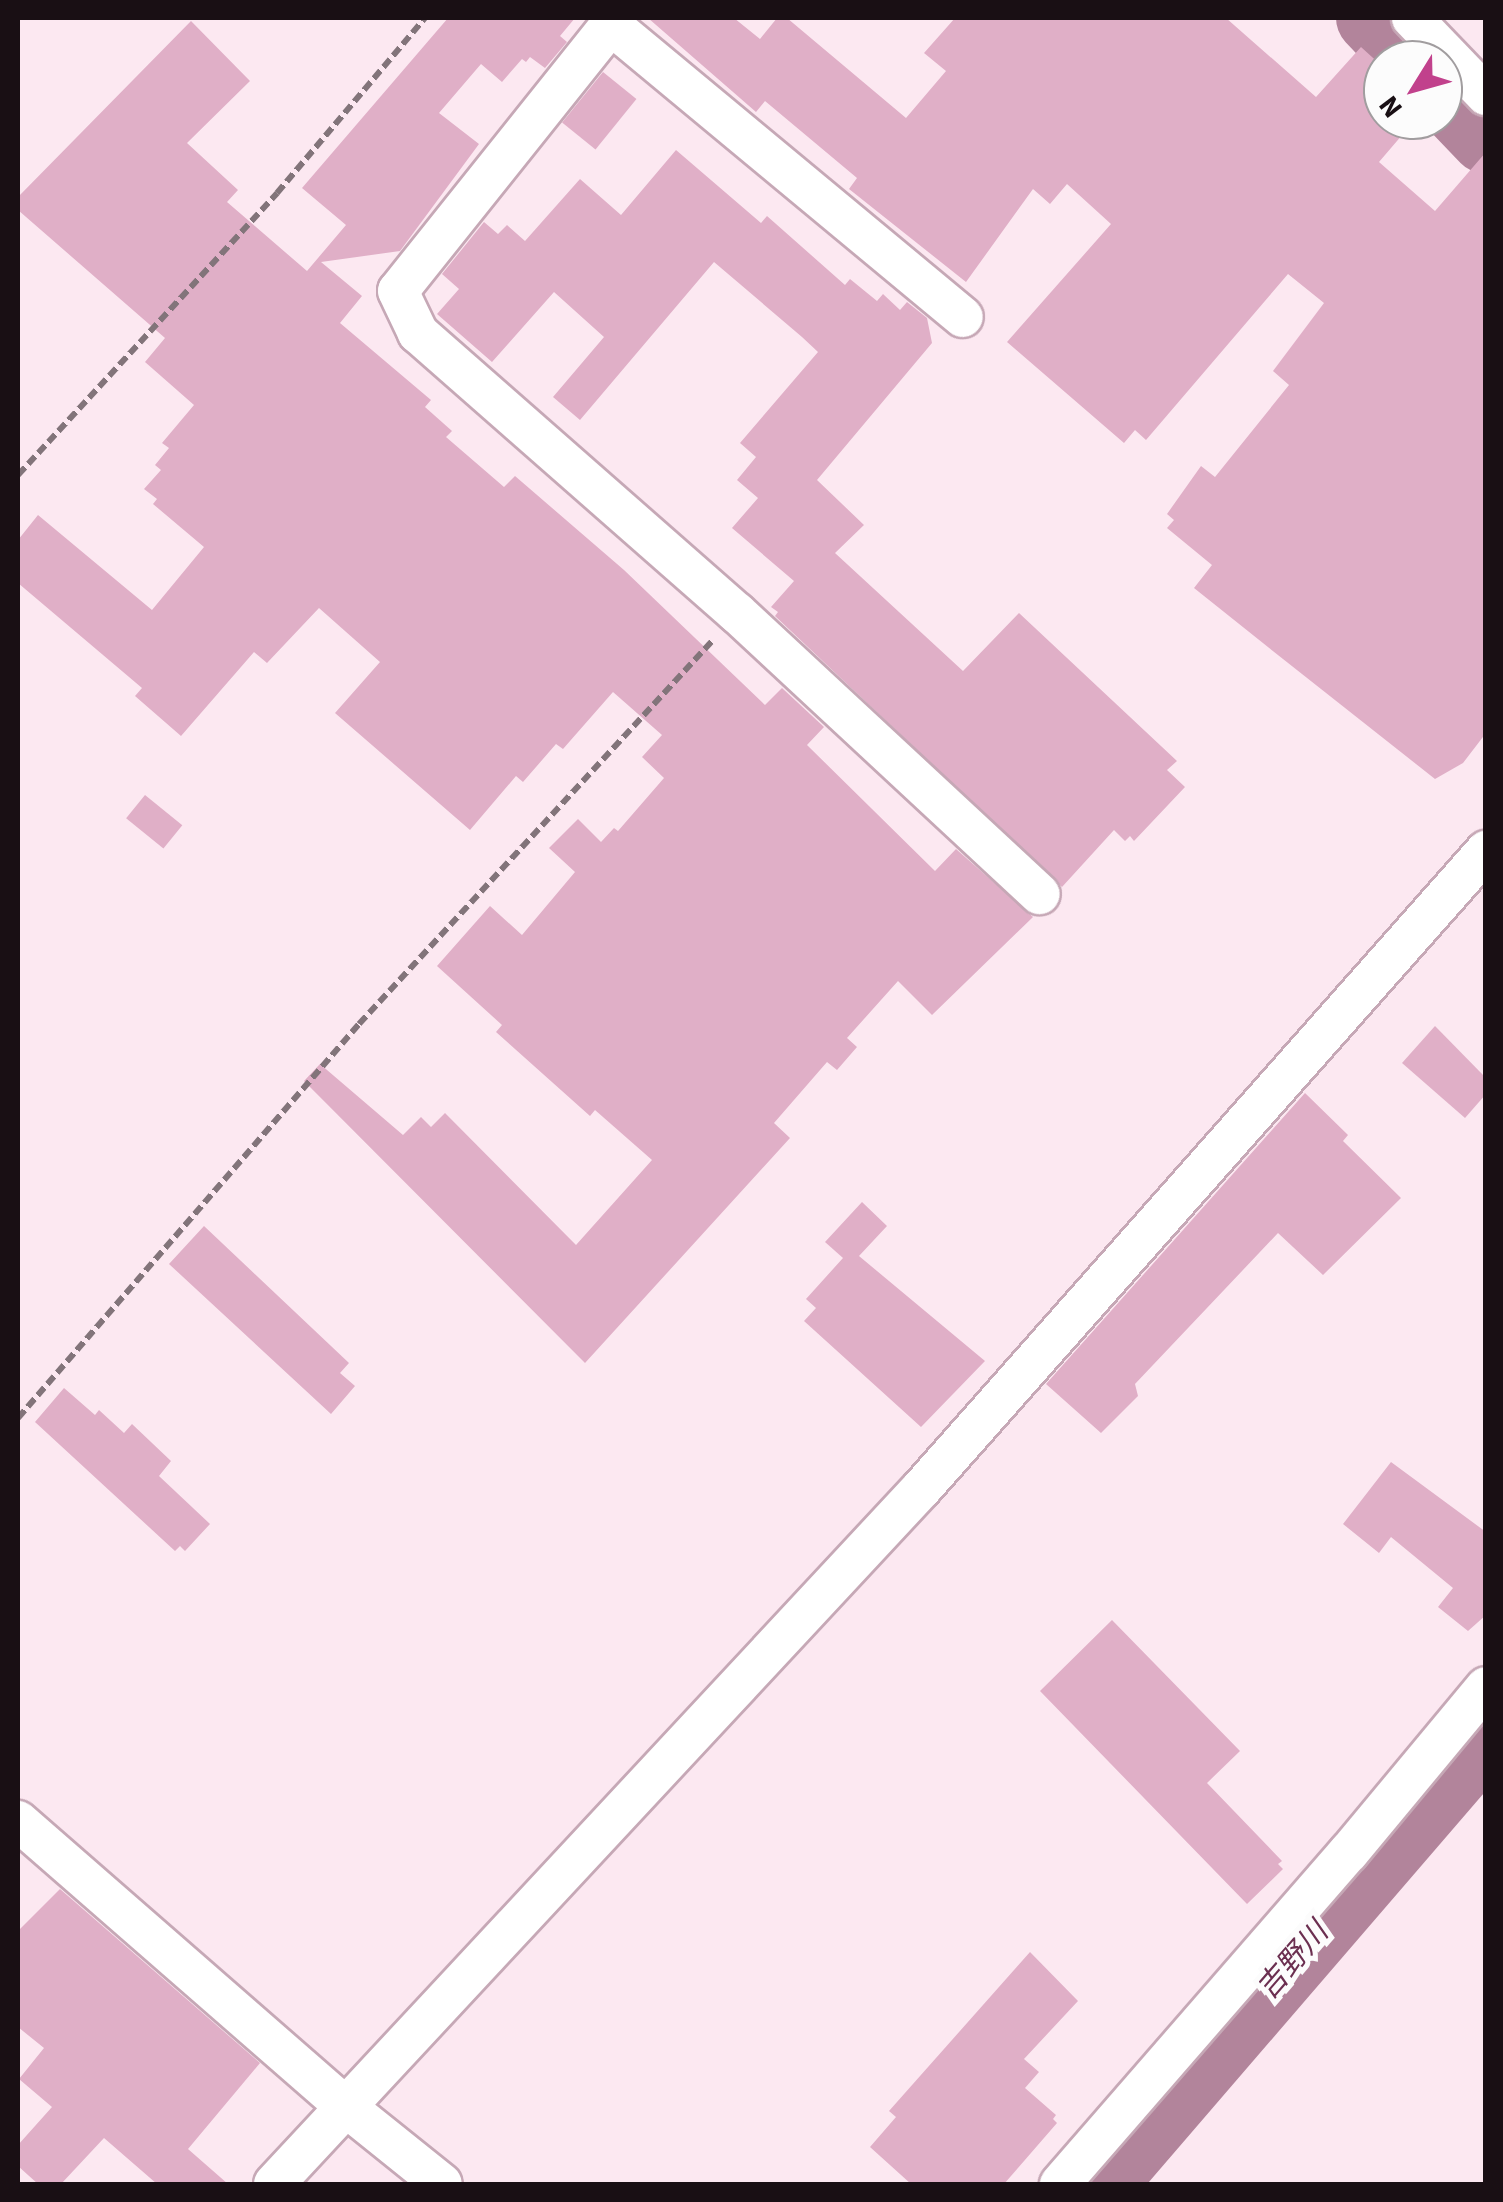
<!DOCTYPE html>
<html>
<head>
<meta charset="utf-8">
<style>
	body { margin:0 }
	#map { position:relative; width:1503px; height:2202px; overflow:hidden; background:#fce8f1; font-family:"Source Sans 3","Noto Sans JP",sans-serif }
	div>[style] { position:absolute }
	.river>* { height:70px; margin:-35px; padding:0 35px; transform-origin:35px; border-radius:35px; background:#b2849b }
	.building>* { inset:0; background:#e0afc7; transform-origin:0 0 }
	.path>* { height:6px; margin-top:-3px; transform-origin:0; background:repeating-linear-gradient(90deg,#82747a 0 10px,transparent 0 15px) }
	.roads { filter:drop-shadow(2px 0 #c6a8b6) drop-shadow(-2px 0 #c6a8b6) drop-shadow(0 2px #c6a8b6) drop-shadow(0 -2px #c6a8b6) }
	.street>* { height:40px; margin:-20px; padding:0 20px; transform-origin:20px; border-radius:20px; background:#fff }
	span { translate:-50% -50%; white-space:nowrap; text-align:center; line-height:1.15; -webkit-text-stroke:10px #fcfcfc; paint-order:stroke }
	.water-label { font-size:30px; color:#6b2f50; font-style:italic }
	.frame { position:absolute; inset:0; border:20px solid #190f14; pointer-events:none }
	.north { position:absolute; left:1363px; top:40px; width:100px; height:100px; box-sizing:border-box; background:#fcfcfc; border:2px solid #a19d9f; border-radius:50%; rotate:233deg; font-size:28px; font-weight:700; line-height:40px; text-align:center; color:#190f14 }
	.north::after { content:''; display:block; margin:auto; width:35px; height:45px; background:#c1418c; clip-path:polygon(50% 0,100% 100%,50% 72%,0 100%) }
</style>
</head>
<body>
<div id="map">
	<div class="river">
		<i style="left:1371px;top:18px;width:58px;rotate:46.4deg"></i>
		<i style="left:1443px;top:94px;width:62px;rotate:46.3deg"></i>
		<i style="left:1101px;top:2184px;width:590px;rotate:-49.26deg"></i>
	</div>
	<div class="building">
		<i style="clip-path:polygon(448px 18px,575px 18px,560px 36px,567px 42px,545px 68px,530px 57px,526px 62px,522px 59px,502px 82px,481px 64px,439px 113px,479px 144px,400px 251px,321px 262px,362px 296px,340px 323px,431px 400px,425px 407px,452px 431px,446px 437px,504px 487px,515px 476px,624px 570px,765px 705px,782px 688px,824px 727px,807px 745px,935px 871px,956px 849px,1033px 917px,932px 1015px,898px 981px,847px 1038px,857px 1047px,837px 1070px,827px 1062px,774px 1123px,790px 1138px,585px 1363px,304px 1081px,320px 1064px,403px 1135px,421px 1117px,431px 1127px,445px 1113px,576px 1245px,652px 1160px,595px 1110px,590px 1116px,496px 1032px,502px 1025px,437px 966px,490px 906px,522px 935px,575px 872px,549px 848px,578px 819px,601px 842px,614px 828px,618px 831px,664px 778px,642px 757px,662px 735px,613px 692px,563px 749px,556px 744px,523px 782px,516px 776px,470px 830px,335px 713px,380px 662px,319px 608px,267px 663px,254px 652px,181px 736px,135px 696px,142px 688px,18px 583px,18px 540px,38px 515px,152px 610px,204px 547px,153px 504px,157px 499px,144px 489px,161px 470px,155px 465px,169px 448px,162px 443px,194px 405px,145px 362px,165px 338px,18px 210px,18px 197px,191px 21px,250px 81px,187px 143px,238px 190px,227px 202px,307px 271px,346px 225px,302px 188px)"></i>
		<i style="clip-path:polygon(648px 18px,734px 18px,760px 39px,777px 18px,787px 18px,906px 118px,946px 71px,924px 53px,955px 18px,1226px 18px,1316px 97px,1361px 47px,1383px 67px,1383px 120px,1415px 120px,1379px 162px,1435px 211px,1486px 152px,1486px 733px,1463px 763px,1435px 779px,1283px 659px,1194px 588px,1212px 565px,1167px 528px,1174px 520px,1167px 514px,1201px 466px,1215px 477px,1289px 385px,1273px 371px,1324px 303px,1288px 274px,1146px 440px,1135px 430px,1124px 443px,1007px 342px,1111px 224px,1067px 184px,1050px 204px,1033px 189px,966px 282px,849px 189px,857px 178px,765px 101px,756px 112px)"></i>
		<i style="left:603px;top:72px;width:43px;height:65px;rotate:39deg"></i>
		<i style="clip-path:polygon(676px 150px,761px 223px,767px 216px,845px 285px,850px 279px,877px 301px,883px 294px,900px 310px,907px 302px,927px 318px,932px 343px,817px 480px,864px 525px,835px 553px,963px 671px,1019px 613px,1177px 761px,1167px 770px,1185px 787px,1134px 841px,1130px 836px,1125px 841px,1114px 830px,1062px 887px,775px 616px,778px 612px,771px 607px,794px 581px,732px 528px,758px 498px,737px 480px,756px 457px,740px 443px,818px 352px,802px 337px,714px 262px,580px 420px,553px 397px,604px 337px,554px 292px,492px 362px,437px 314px,459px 289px,442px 274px,484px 222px,498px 234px,507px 225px,525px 241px,580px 179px,621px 215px)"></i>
		<i style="left:145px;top:795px;width:48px;height:30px;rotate:39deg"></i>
		<i style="clip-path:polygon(1435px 1026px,1486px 1078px,1486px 1094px,1465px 1118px,1402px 1063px)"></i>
		<i style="clip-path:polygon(1305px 1093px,1348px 1135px,1343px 1141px,1401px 1198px,1323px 1275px,1278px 1233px,1135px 1384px,1138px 1396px,1101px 1433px,1046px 1384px)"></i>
		<i style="clip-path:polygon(862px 1202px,887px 1226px,859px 1256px,985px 1361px,921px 1427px,804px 1321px,816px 1308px,806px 1299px,843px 1258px,825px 1242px)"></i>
		<i style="clip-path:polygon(204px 1226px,349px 1363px,340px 1373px,355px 1386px,331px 1414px,169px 1264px)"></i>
		<i style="clip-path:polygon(64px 1388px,95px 1415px,99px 1410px,124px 1433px,132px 1424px,171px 1461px,159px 1476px,210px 1524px,185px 1551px,180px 1546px,175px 1551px,35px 1422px)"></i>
		<i style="clip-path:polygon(1391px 1462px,1486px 1532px,1486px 1615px,1468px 1631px,1438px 1607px,1453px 1588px,1391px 1537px,1379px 1553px,1343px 1524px)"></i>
		<i style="clip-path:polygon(1112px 1620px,1240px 1751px,1207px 1783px,1282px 1861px,1278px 1864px,1283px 1869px,1247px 1904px,1040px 1691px)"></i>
		<i style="clip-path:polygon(60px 1889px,260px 2063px,188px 2149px,228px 2184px,157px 2184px,104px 2138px,61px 2184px,38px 2184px,18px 2166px,18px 2145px,52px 2107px,19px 2079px,44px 2048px,18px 2027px,18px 1931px)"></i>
		<i style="clip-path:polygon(1030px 1952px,1078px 2001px,1024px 2059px,1039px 2072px,1025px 2088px,1056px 2115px,1053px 2119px,1057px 2123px,1004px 2184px,911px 2184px,870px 2147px,896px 2117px,889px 2111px)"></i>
	</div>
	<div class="path">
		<i style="left:18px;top:475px;width:383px;rotate:-47.4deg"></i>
		<i style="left:277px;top:193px;width:229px;rotate:-49.8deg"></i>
		<i style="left:18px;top:1418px;width:521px;rotate:-49.12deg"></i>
		<i style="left:359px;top:1024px;width:522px;rotate:-47.33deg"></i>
	</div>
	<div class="roads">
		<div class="street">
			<i style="left:616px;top:18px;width:349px;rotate:128.6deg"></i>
			<i style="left:398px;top:291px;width:47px;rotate:64.5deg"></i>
			<i style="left:418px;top:333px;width:424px;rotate:41.3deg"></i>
			<i style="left:737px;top:613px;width:413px;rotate:42.9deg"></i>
			<i style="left:1412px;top:18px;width:107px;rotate:46.1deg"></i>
			<i style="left:611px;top:25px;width:457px;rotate:39.7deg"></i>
			<i style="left:18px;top:1821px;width:434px;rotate:41.1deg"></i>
			<i style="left:345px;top:2106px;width:124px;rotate:38.8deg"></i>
			<i style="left:274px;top:2184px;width:951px;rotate:-47.05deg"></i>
			<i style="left:922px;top:1488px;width:851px;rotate:-48.48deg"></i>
			<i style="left:1060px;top:2184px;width:440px;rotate:-49deg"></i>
			<i style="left:1349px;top:1852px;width:214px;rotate:-50.3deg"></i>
		</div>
	</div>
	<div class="water-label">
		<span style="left:1293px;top:1961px;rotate:-49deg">吉野川</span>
	</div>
	<div class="frame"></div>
	<div class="north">N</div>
</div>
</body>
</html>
